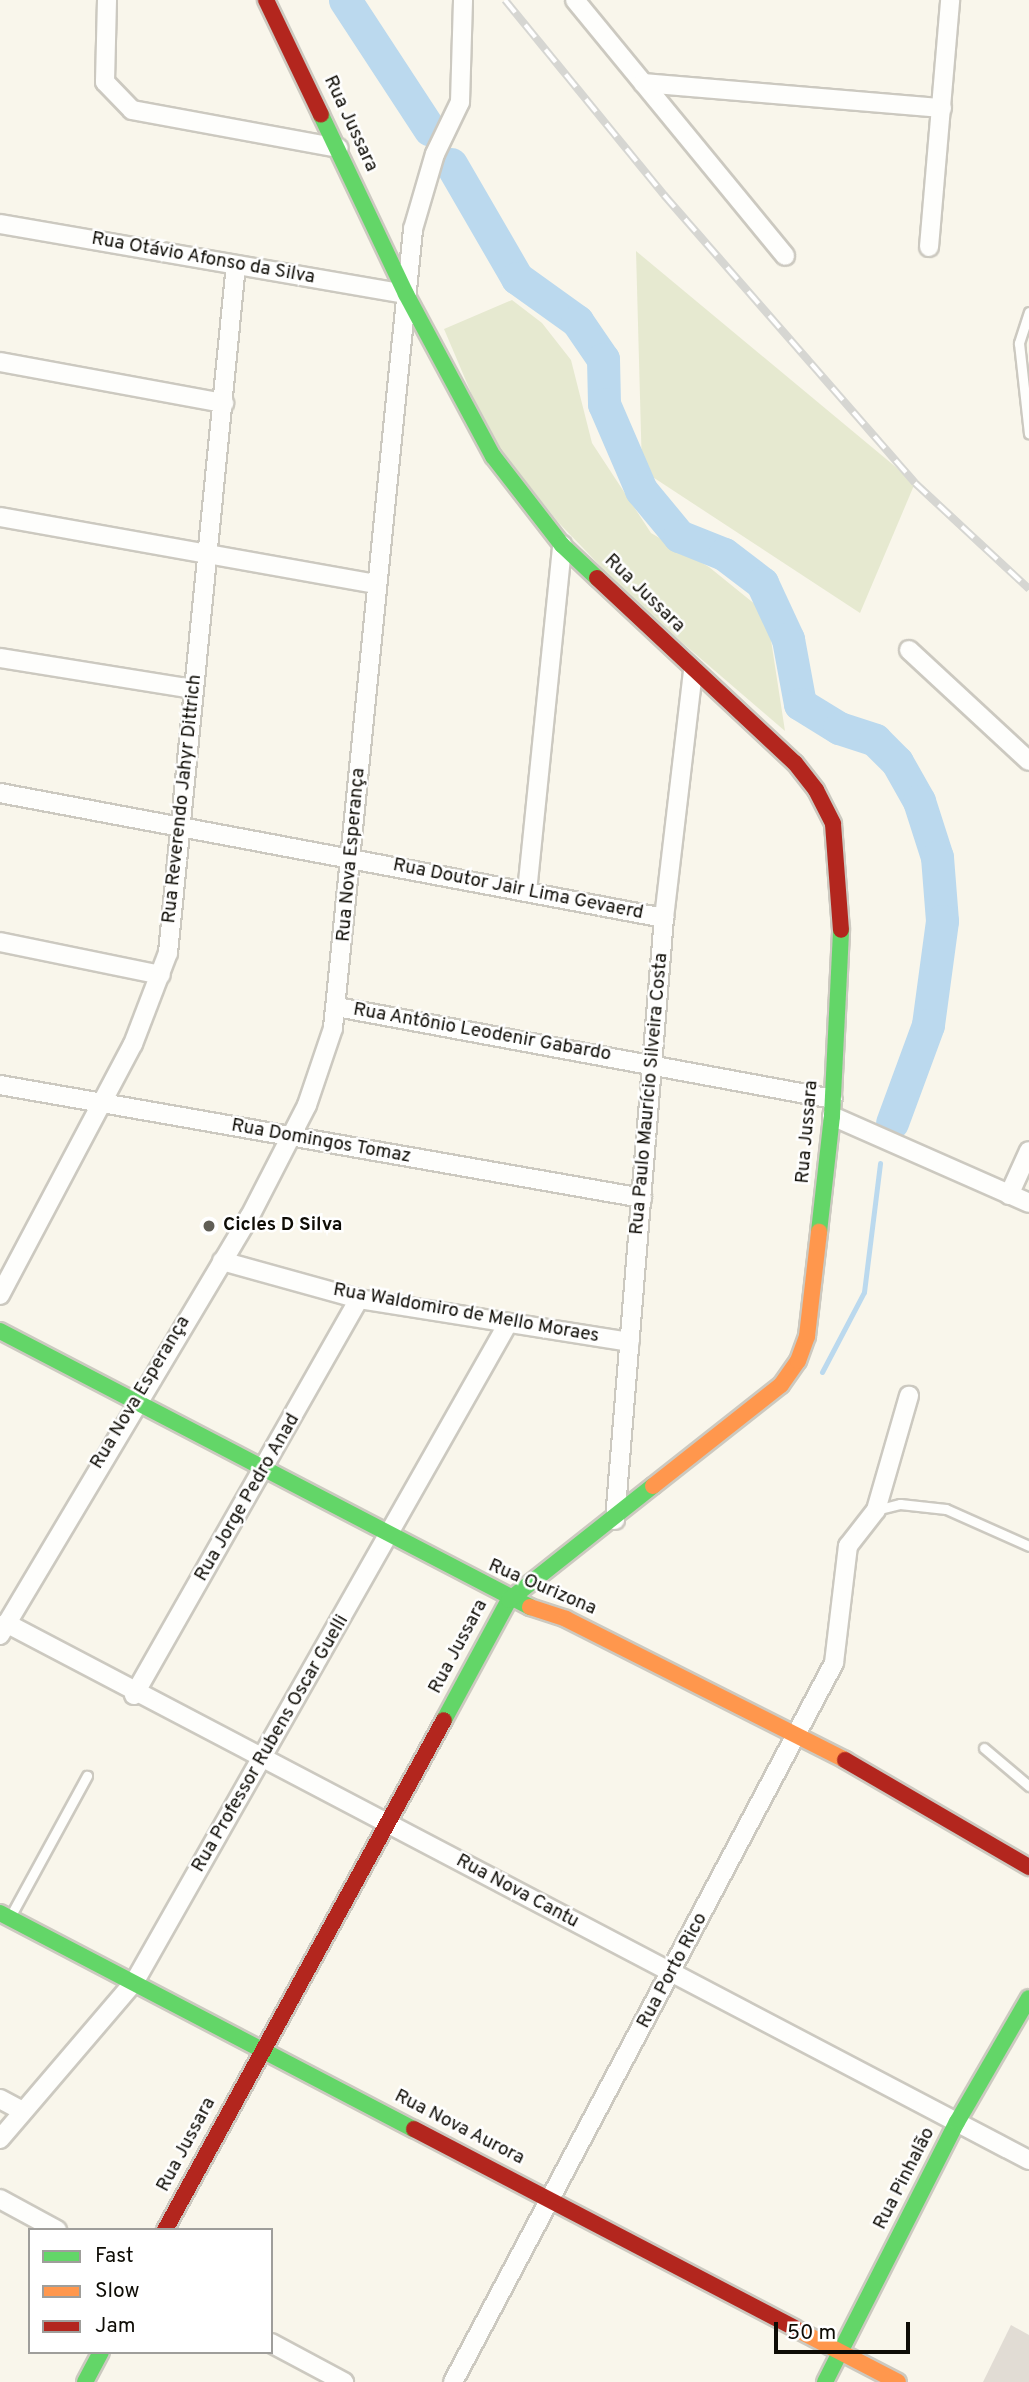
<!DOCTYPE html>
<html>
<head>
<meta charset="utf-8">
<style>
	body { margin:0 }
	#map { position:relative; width:1029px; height:2382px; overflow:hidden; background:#f9f6eb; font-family:Overpass,sans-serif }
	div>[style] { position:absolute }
	.green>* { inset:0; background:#e6e9d0 }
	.stream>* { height:5px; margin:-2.5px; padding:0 2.5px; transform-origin:2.5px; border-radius:2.5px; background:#bbd9ee }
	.river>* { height:33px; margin:-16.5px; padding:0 16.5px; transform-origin:16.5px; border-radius:16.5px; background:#bbd9ee }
	.building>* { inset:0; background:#e1dcd4 }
	.roads { filter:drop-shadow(2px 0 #ccc9c0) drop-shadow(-2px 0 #ccc9c0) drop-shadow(0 2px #ccc9c0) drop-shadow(0 -2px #ccc9c0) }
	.lane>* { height:9px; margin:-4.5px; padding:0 4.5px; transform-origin:4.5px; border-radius:4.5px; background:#fefefc }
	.street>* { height:18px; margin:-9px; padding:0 9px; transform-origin:9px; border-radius:9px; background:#fefefc }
	.fast>* { height:16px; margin:-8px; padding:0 8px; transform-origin:8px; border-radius:8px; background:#63d668 }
	.slow>* { height:16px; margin:-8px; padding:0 8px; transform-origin:8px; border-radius:8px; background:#ff974d }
	.jam>* { height:16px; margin:-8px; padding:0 8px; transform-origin:8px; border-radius:8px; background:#b3261e }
	.rail>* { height:8px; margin-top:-4px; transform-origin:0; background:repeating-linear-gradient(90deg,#fff 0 16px,#d6d6d2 0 32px); box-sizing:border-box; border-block:2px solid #d6d6d2 }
	.dots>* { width:19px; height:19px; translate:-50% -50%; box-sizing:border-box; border:4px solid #fff; border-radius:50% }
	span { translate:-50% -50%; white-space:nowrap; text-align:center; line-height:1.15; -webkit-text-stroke:5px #fff; paint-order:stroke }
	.street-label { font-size:19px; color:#0e0c05 }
	.poi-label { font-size:19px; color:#0e0c05; font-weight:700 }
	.left { translate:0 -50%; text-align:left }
	.legend { position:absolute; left:28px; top:2228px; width:245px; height:126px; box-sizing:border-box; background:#fff; border:2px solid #9f9e9b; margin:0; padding:9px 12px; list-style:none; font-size:21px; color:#0e0c05 }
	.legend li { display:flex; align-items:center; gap:14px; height:35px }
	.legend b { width:35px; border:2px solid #9f9e9b }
	.scale { position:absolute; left:774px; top:2322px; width:136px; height:32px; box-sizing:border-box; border:4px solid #0e0c05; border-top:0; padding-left:9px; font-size:21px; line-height:24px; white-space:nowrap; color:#0e0c05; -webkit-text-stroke:5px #fff; paint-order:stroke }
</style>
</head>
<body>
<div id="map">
	<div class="green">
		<i style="clip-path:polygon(636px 251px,915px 483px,860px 613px,642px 470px)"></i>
		<i style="clip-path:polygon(512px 300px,542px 323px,571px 360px,592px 443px,651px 533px,709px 567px,767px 614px,785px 731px,636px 603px,558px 522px,489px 435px,444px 329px)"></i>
	</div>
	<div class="stream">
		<i style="left:822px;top:1372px;width:90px;rotate:-62.3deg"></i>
		<i style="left:864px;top:1292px;width:130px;rotate:-82.9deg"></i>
	</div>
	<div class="river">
		<i style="left:345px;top:0;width:155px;rotate:56.8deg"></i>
		<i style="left:451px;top:164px;width:132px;rotate:59.9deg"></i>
		<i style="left:517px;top:278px;width:74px;rotate:35.6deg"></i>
		<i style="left:577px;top:321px;width:46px;rotate:55.6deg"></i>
		<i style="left:603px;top:359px;width:45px;rotate:88.7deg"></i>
		<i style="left:604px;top:404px;width:94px;rotate:66.7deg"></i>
		<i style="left:641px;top:490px;width:60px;rotate:50.4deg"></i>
		<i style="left:679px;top:536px;width:48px;rotate:21.8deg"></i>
		<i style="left:724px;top:554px;width:48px;rotate:37.3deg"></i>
		<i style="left:762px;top:583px;width:62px;rotate:65.1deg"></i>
		<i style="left:788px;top:639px;width:66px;rotate:79.5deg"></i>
		<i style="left:800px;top:704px;width:46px;rotate:31.6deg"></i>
		<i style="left:839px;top:728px;width:38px;rotate:18deg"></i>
		<i style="left:875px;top:740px;width:31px;rotate:45deg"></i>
		<i style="left:897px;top:762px;width:45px;rotate:60.6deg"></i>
		<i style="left:919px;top:801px;width:59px;rotate:72.2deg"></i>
		<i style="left:937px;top:857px;width:64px;rotate:85.5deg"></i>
		<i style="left:942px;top:921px;width:105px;rotate:97.7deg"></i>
		<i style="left:928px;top:1025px;width:104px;rotate:110.2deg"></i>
	</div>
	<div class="building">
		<i style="clip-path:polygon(1011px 2325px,1029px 2335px,1029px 2382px,983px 2382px)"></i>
	</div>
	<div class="roads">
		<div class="lane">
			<i style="left:1029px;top:312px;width:33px;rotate:108deg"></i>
			<i style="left:1019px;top:343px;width:91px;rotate:83.7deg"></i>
			<i style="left:876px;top:1510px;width:25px;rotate:-14deg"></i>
			<i style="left:900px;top:1504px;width:46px;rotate:6.2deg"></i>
			<i style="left:946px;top:1509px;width:91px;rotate:24deg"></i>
			<i style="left:984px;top:1748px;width:59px;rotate:40.2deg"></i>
			<i style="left:10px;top:1917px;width:161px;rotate:-61.4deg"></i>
		</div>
		<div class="street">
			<i style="left:107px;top:0;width:82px;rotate:91.4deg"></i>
			<i style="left:105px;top:82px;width:39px;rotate:46deg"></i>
			<i style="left:132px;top:110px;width:210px;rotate:10.4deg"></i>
			<i style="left:575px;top:0;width:331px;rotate:50.6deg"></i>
			<i style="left:643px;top:83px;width:300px;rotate:4.8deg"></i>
			<i style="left:0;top:224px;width:412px;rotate:9.8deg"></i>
			<i style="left:929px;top:247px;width:248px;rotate:-85.1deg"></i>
			<i style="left:0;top:362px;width:228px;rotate:10.4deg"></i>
			<i style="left:0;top:517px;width:382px;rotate:10.1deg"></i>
			<i style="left:909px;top:650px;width:163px;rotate:42.8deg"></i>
			<i style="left:0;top:658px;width:195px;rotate:9.1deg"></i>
			<i style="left:0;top:793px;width:676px;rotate:10.66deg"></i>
			<i style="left:527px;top:892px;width:349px;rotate:-84.2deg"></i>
			<i style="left:0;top:942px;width:164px;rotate:11.6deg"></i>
			<i style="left:337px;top:1007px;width:504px;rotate:10.51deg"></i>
			<i style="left:0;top:1085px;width:652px;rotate:9.98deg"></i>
			<i style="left:832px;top:1116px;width:215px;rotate:23.8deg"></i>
			<i style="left:1009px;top:1195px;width:48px;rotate:-65.6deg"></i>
			<i style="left:222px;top:1261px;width:142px;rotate:15.5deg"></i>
			<i style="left:359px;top:1299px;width:274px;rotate:9deg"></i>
			<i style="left:0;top:1295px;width:284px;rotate:-62.1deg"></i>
			<i style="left:133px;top:1044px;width:97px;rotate:-69deg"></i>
			<i style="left:168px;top:953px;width:691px;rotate:-84.36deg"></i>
			<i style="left:615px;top:1520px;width:604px;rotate:-85.35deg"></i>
			<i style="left:664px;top:918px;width:250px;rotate:-83.3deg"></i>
			<i style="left:6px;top:1623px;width:1155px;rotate:27.7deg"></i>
			<i style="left:0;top:1635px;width:488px;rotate:-59.2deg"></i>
			<i style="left:250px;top:1216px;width:125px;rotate:-62.8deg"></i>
			<i style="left:307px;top:1105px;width:81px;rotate:-71.3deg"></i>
			<i style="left:333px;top:1028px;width:803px;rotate:-84.28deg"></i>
			<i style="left:413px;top:229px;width:78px;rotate:-73.7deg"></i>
			<i style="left:435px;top:154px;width:58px;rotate:-64.3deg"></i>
			<i style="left:460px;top:102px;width:102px;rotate:-88.3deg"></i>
			<i style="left:134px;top:1695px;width:455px;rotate:-60.4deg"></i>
			<i style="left:0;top:2099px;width:26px;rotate:28deg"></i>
			<i style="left:0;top:2139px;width:208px;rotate:-49.5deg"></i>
			<i style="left:135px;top:1981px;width:754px;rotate:-60.44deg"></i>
			<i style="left:0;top:2199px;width:65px;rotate:28.5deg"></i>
			<i style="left:271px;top:2343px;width:83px;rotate:28.1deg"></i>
			<i style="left:453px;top:2382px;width:814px;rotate:-62.08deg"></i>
			<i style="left:834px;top:1663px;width:118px;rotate:-83.2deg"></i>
			<i style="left:848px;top:1546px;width:46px;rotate:-52.1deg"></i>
			<i style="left:876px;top:1510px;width:119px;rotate:-73.9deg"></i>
		</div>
		<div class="fast">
			<i style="left:321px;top:115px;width:198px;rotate:64.6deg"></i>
			<i style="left:406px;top:294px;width:184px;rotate:61.8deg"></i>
			<i style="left:493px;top:456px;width:113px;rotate:52.2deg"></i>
			<i style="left:562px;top:545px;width:48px;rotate:43.3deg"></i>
			<i style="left:819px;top:1232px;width:117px;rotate:-83.6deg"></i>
			<i style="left:832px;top:1116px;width:186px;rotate:-87.2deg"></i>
			<i style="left:0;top:1331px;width:598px;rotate:27.51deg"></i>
			<i style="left:444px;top:1720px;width:136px;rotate:-61.6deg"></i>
			<i style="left:509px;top:1600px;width:184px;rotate:-38.4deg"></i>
			<i style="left:0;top:1913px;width:467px;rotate:27.6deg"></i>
			<i style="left:85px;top:2382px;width:34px;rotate:-62deg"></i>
			<i style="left:825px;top:2382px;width:292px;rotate:-63.1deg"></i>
			<i style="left:957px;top:2122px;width:143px;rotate:-59.9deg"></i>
		</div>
		<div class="slow">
			<i style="left:653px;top:1486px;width:163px;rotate:-38.3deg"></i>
			<i style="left:781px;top:1385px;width:29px;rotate:-55deg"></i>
			<i style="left:798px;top:1361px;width:27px;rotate:-70deg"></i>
			<i style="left:807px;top:1336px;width:105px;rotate:-83.4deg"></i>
			<i style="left:530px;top:1607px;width:38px;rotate:18deg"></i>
			<i style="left:566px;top:1619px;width:313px;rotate:26.8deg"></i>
			<i style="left:794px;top:2328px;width:117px;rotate:27.4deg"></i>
		</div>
		<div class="jam">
			<i style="left:266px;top:0;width:127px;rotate:64.4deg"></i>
			<i style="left:597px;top:578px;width:271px;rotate:43.1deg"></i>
			<i style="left:795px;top:763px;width:34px;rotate:52deg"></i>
			<i style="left:816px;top:790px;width:38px;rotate:63deg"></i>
			<i style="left:833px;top:824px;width:106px;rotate:85.7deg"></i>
			<i style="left:845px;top:1760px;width:213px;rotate:30.2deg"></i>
			<i style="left:414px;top:2129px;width:429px;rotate:27.6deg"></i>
			<i style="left:165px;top:2230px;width:581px;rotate:-61.32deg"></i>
		</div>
	</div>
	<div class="rail">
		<i style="left:505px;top:0;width:252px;rotate:50.8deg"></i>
		<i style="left:664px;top:195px;width:382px;rotate:48.9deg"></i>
		<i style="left:915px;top:483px;width:156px;rotate:42.9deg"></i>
	</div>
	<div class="dots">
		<i style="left:209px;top:1226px;background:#605e56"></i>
	</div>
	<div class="street-label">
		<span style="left:350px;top:124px;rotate:65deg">Rua Jussara</span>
		<span style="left:203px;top:259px;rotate:10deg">Rua Otávio Afonso da Silva</span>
		<span style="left:644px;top:594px;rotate:44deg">Rua Jussara</span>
		<span style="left:183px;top:799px;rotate:-84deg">Rua Reverendo Jahyr Dittrich</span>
		<span style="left:352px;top:855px;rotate:-85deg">Rua Nova Esperança</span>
		<span style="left:518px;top:890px;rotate:11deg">Rua Doutor Jair Lima Gevaerd</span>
		<span style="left:482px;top:1033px;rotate:10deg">Rua Antônio Leodenir Gabardo</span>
		<span style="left:650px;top:1094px;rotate:-85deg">Rua Paulo Maurício Silveira Costa</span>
		<span style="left:808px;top:1132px;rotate:-85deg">Rua Jussara</span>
		<span style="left:321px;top:1142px;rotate:10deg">Rua Domingos Tomaz</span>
		<span style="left:466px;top:1314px;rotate:10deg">Rua Waldomiro de Mello Moraes</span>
		<span style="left:141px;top:1393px;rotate:-59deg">Rua Nova Esperança</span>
		<span style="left:248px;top:1498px;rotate:-60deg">Rua Jorge Pedro Anad</span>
		<span style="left:542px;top:1588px;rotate:23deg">Rua Ourizona</span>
		<span style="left:459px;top:1647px;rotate:-62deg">Rua Jussara</span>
		<span style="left:271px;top:1744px;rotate:-60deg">Rua Professor Rubens Oscar Guelli</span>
		<span style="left:517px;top:1892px;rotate:28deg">Rua Nova Cantu</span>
		<span style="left:673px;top:1971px;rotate:-62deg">Rua Porto Rico</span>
		<span style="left:459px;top:2128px;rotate:27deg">Rua Nova Aurora</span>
		<span style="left:187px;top:2145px;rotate:-62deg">Rua Jussara</span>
		<span style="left:905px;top:2179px;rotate:-63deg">Rua Pinhalão</span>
	</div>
	<div class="poi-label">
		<span class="left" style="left:223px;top:1226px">Cicles D Silva</span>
	</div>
	<ul class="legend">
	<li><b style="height:9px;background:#63d668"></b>Fast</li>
	<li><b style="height:9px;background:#ff974d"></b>Slow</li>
	<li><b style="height:9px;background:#b3261e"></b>Jam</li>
	</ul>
	<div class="scale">50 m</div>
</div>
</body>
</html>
